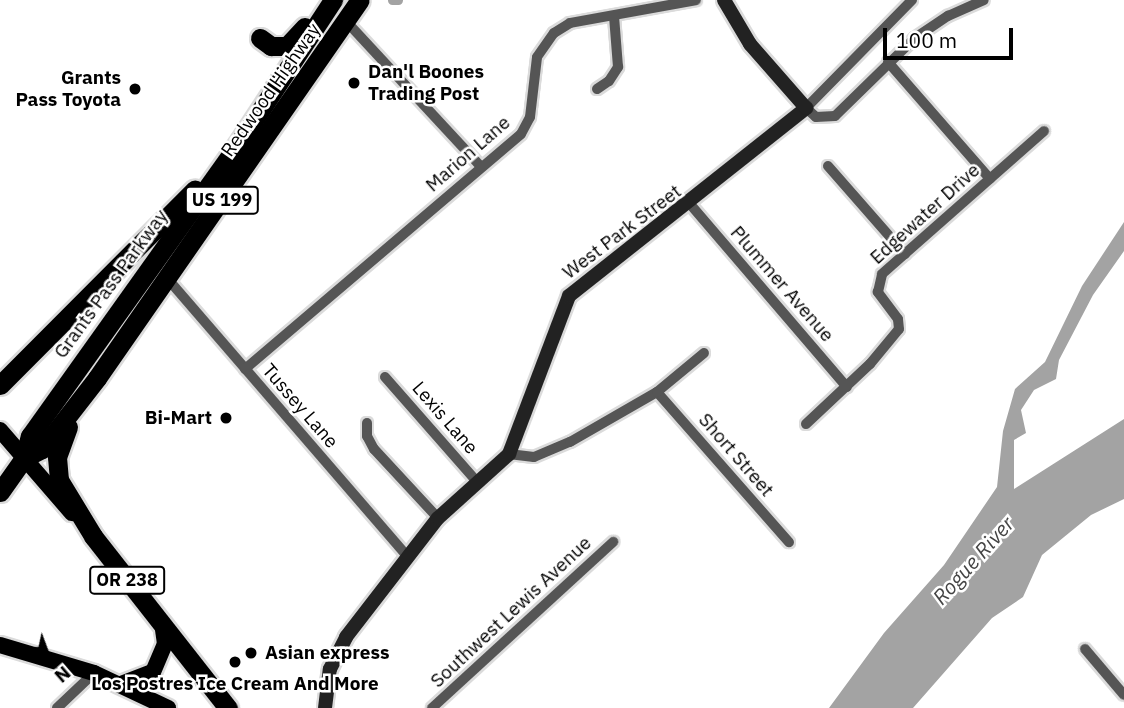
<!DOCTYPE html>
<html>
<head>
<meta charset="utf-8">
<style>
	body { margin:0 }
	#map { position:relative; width:1124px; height:708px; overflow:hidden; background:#fff; font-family:"IBM Plex Sans",sans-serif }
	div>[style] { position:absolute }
	.water>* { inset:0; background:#a3a3a3 }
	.canal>* { height:9px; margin:-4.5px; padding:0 4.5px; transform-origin:4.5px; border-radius:4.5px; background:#a3a3a3 }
	.roads { filter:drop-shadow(2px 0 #dbdbdb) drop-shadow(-2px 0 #dbdbdb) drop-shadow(0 2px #dbdbdb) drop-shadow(0 -2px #dbdbdb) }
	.street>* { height:10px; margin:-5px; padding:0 5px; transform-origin:5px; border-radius:5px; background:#555 }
	.secondary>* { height:14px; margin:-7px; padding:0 7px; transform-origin:7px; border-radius:7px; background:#222 }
	.primary>* { height:16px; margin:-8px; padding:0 8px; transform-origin:8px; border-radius:8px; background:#000 }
	.highway>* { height:19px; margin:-9.5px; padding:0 9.5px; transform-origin:9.5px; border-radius:9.5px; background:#000 }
	.dots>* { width:19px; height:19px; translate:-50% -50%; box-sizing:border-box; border:4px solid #fff; border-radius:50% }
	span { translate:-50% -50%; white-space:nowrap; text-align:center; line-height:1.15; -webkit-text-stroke:5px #fff; paint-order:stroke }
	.shield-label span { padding:2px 5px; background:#fff; border:2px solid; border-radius:5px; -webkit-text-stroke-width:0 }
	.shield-label { font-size:18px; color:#000; font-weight:700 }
	.poi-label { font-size:19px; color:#000; font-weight:700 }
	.left { translate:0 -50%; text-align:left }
	.right { translate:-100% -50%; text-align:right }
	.street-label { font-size:19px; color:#000 }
	.water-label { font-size:21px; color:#444; font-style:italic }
	.north { position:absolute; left:14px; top:624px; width:70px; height:70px; -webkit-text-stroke:5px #fff; paint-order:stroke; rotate:139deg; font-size:19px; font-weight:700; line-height:28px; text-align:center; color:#000 }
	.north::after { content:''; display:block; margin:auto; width:24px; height:32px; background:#000; clip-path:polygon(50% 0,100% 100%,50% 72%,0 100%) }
	.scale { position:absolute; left:883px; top:28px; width:130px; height:32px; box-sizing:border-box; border:4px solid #000; border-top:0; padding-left:9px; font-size:21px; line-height:24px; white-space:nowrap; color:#000; -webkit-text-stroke:5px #fff; paint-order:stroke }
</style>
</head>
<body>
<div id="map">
	<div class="water">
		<i style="clip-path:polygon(1124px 222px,1124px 251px,1093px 295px,1059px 360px,1056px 379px,1034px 390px,1021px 410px,1026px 433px,1014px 440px,1014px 489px,1124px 419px,1124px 499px,1091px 515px,1042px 555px,1023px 597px,992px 618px,913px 708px,829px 708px,884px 633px,944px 565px,997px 487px,1003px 431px,1015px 389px,1045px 362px,1082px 286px)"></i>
	</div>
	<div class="canal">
		<i style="left:392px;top:0;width:6px"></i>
	</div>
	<div class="roads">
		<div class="street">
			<i style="left:912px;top:0;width:151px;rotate:134.5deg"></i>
			<i style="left:806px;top:108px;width:13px;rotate:42deg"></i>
			<i style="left:816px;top:117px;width:19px;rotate:-3deg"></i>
			<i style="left:835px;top:116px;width:112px;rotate:-44.3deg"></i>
			<i style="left:915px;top:38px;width:40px;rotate:-34deg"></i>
			<i style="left:948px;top:16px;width:39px;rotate:-24deg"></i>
			<i style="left:346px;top:21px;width:199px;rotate:47.2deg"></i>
			<i style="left:888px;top:62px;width:155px;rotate:48.9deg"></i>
			<i style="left:597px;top:89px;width:14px;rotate:-34deg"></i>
			<i style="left:609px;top:81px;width:17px;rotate:-57deg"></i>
			<i style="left:618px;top:67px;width:51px;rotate:-94.5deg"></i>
			<i style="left:828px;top:166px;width:117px;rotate:48.8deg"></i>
			<i style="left:690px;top:204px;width:241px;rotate:49.4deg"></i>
			<i style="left:167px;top:278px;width:367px;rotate:49.2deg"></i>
			<i style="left:245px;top:369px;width:362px;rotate:-40.4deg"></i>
			<i style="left:521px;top:134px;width:19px;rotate:-62deg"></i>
			<i style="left:530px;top:117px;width:60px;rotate:-83.3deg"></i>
			<i style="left:537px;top:57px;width:29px;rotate:-55deg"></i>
			<i style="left:554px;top:33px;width:19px;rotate:-32deg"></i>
			<i style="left:570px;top:23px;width:128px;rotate:-10.3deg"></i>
			<i style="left:385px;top:377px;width:141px;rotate:48.7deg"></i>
			<i style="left:657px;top:392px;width:200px;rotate:48.7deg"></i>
			<i style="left:367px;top:423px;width:13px;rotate:90deg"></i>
			<i style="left:367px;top:436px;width:15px;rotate:62deg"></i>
			<i style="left:374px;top:449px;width:94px;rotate:47.2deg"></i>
			<i style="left:806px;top:424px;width:88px;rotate:-43.2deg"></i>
			<i style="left:870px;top:364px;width:45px;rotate:-50.4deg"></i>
			<i style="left:899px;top:329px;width:10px;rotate:-96deg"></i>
			<i style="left:898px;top:319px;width:34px;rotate:-127deg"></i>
			<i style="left:878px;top:292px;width:18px;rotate:-77deg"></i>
			<i style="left:882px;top:274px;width:216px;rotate:-41.4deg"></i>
			<i style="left:509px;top:454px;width:25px;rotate:7deg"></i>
			<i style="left:534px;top:457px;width:39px;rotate:-23deg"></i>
			<i style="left:570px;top:442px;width:100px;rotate:-29.9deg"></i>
			<i style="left:657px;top:392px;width:61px;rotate:-39.7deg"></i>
			<i style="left:1085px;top:649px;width:60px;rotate:49.7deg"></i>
			<i style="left:57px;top:708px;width:51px;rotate:-43.4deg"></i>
			<i style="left:432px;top:708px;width:246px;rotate:-42.5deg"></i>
		</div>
		<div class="secondary">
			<i style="left:325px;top:708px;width:39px;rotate:-83deg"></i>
			<i style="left:330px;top:669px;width:36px;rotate:-63deg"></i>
			<i style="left:346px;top:637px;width:150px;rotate:-52.3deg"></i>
			<i style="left:438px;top:518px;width:96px;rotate:-42deg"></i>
			<i style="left:509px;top:454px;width:169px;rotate:-69.2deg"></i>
			<i style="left:569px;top:296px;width:303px;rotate:-38.4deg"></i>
			<i style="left:806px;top:108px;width:85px;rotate:-131.2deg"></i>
			<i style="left:750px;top:44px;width:51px;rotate:-120.6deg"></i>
		</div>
		<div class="primary">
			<i style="left:0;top:430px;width:110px;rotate:49.1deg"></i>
			<i style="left:0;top:645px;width:98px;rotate:16.6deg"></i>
			<i style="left:94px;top:673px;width:82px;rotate:25.3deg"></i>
			<i style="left:121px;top:684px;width:34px;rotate:-21deg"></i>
			<i style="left:153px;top:672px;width:30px;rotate:-67deg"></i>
			<i style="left:165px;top:644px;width:21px;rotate:-98deg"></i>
		</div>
		<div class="highway">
			<i style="left:260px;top:38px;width:14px;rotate:36deg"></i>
			<i style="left:271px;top:46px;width:16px"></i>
			<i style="left:287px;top:46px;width:26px;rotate:-47deg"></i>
			<i style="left:0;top:385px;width:276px;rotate:-45.1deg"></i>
			<i style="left:68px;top:427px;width:32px;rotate:110deg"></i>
			<i style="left:57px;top:457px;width:23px;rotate:85deg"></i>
			<i style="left:59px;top:480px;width:66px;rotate:58.7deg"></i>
			<i style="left:93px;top:536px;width:219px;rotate:51.9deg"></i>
			<i style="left:24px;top:458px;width:20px;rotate:-27deg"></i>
			<i style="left:42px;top:449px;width:90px;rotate:-52.2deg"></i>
			<i style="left:97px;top:378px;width:460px;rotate:-55.2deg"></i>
			<i style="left:0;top:492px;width:42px;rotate:-54.8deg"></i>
			<i style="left:24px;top:458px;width:23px;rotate:-75deg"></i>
			<i style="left:30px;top:436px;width:364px;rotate:-54.5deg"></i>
			<i style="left:241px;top:140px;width:168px;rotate:-56.7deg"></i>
		</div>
	</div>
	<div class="dots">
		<i style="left:354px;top:83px;background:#000"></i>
		<i style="left:135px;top:89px;background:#000"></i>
		<i style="left:226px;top:418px;background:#000"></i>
		<i style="left:251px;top:653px;background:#000"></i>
		<i style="left:235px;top:662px;background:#000"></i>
	</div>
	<div class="shield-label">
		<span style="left:222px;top:200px">US 199</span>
		<span style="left:127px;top:580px">OR 238</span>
	</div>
	<div class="poi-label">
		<span class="left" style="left:368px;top:83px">Dan'l Boones<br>Trading Post</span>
		<span class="right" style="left:121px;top:89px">Grants<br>Pass Toyota</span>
		<span class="right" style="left:212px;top:418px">Bi-Mart</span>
		<span class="left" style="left:265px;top:653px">Asian express</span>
		<span style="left:235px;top:684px">Los Postres Ice Cream And More</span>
	</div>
	<div class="street-label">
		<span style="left:271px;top:90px;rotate:-55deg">Redwood Highway</span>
		<span style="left:468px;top:154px;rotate:-41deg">Marion Lane</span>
		<span style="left:925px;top:214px;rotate:-42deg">Edgewater Drive</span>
		<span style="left:622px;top:232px;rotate:-37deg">West Park Street</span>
		<span style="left:111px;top:284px;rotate:-54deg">Grants Pass Parkway</span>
		<span style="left:782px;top:284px;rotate:49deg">Plummer Avenue</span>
		<span style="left:300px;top:406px;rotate:49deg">Tussey Lane</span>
		<span style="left:445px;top:418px;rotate:49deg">Lexis Lane</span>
		<span style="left:736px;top:455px;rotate:49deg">Short Street</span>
		<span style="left:511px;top:612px;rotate:-43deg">Southwest Lewis Avenue</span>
	</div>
	<div class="water-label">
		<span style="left:973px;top:560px;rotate:-48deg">Rogue River</span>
	</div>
	<div class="north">N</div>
	<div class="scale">100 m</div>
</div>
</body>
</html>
